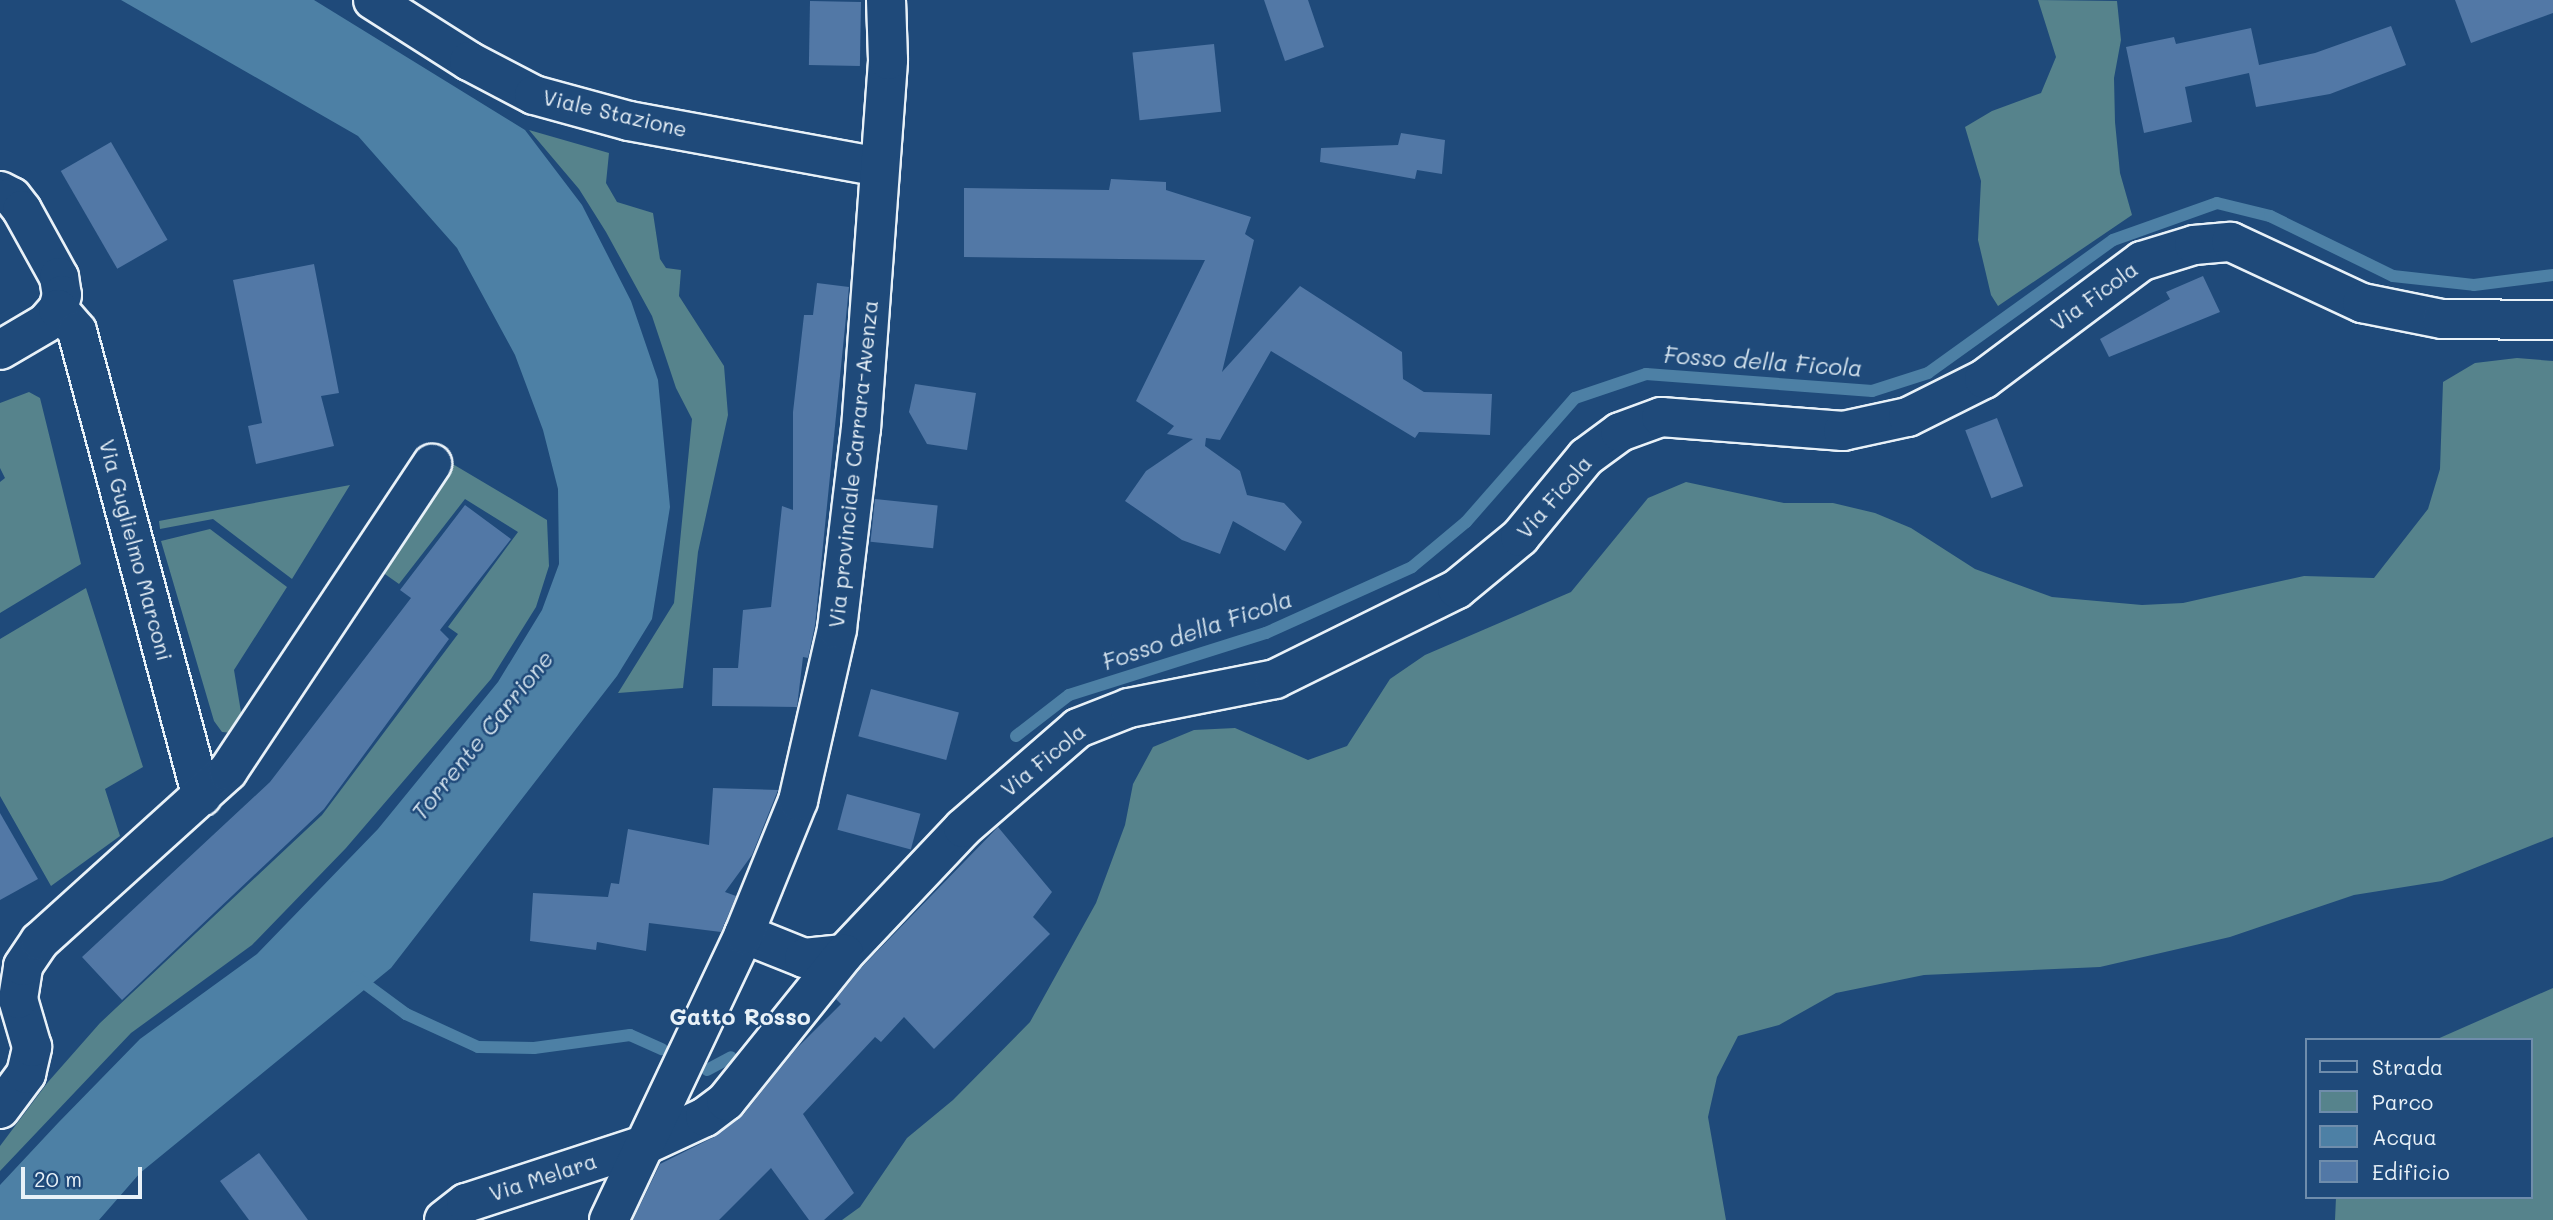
<!DOCTYPE html>
<html>
<head>
<meta charset="utf-8">
<style>
	body { margin:0 }
	#map { position:relative; width:2553px; height:1220px; overflow:hidden; background:#1f4a7a; font-family:Mali,sans-serif }
	div>[style] { position:absolute }
	.green>* { inset:0; background:#56838c }
	.water>* { inset:0; background:#4d80a5 }
	.stream>* { height:12px; margin:-6px; padding:0 6px; transform-origin:6px; border-radius:6px; background:#4d80a5 }
	.building>* { inset:0; background:#5278a6; transform-origin:0 0 }
	.roads { filter:drop-shadow(2px 0 #e8f1f8) drop-shadow(-2px 0 #e8f1f8) drop-shadow(0 2px #e8f1f8) drop-shadow(0 -2px #e8f1f8) }
	.minor>* { height:38px; margin:-19px; padding:0 19px; transform-origin:19px; border-radius:19px; background:#1f4a7a }
	.secondary>* { height:38px; margin:-19px; padding:0 19px; transform-origin:19px; border-radius:19px; background:#1f4a7a }
	span { translate:-50% -50%; white-space:nowrap; text-align:center; line-height:1.15; -webkit-text-stroke:5px #1f4a7a; paint-order:stroke }
	.street-label { font-size:21px; color:#e8f1f8 }
	.water-label { font-size:23px; color:#d1e0ec; font-style:italic }
	.neighbourhood-label { font-size:23px; color:#e8f1f8; font-weight:700 }
	.legend { position:absolute; left:2305px; top:1038px; width:228px; height:161px; box-sizing:border-box; background:#1f4a7a; border:2px solid #6f8dac; margin:0; padding:9px 12px; list-style:none; font-size:21px; color:#e8f1f8 }
	.legend li { display:flex; align-items:center; gap:14px; height:35px }
	.legend b { width:35px; border:2px solid #6f8dac }
	.scale { position:absolute; left:21px; top:1167px; width:121px; height:32px; box-sizing:border-box; border:4px solid #e8f1f8; border-top:0; padding-left:9px; font-size:21px; line-height:24px; white-space:nowrap; color:#e8f1f8; -webkit-text-stroke:5px #1f4a7a; paint-order:stroke }
</style>
</head>
<body>
<div id="map">
	<div class="green">
		<i style="clip-path:polygon(2038px 0,2117px 1px,2121px 40px,2114px 78px,2115px 122px,2120px 173px,2132px 215px,1998px 306px,1991px 295px,1978px 240px,1981px 181px,1965px 127px,1992px 111px,2041px 93px,2056px 57px)"></i>
		<i style="clip-path:polygon(529px 130px,609px 153px,606px 183px,617px 202px,653px 213px,660px 259px,666px 268px,681px 270px,679px 296px,724px 366px,728px 415px,698px 552px,683px 688px,618px 693px,674px 603px,692px 419px,676px 388px,652px 316px,606px 232px,579px 189px)"></i>
		<i style="clip-path:polygon(2517px 358px,2553px 361px,2553px 837px,2442px 881px,2354px 895px,2230px 937px,2100px 967px,1924px 975px,1836px 993px,1779px 1025px,1738px 1036px,1717px 1077px,1708px 1117px,1726px 1220px,842px 1220px,860px 1207px,907px 1138px,953px 1100px,1030px 1022px,1096px 903px,1125px 825px,1133px 784px,1153px 747px,1194px 730px,1235px 728px,1308px 760px,1347px 746px,1390px 679px,1425px 655px,1571px 592px,1648px 498px,1686px 482px,1784px 503px,1833px 503px,1875px 513px,1911px 528px,1975px 569px,2052px 597px,2142px 605px,2183px 603px,2304px 576px,2374px 578px,2428px 509px,2440px 469px,2443px 382px,2475px 363px)"></i>
		<i style="clip-path:polygon(29px 392px,40px 398px,81px 564px,0 613px,0 482px,5px 478px,0 468px,0 403px)"></i>
		<i style="clip-path:polygon(451px 463px,547px 520px,549px 566px,536px 607px,491px 679px,346px 848px,252px 945px,131px 1033px,0 1171px,0 1146px,48px 1082px,100px 1023px,322px 815px,458px 634px,448px 627px,518px 532px,465px 499px,399px 584px,382px 572px)"></i>
		<i style="clip-path:polygon(350px 485px,292px 579px,213px 519px,160px 529px,159px 521px)"></i>
		<i style="clip-path:polygon(210px 529px,287px 587px,234px 670px,242px 718px,233px 733px,222px 732px,214px 721px,161px 541px)"></i>
		<i style="clip-path:polygon(86px 588px,143px 767px,105px 789px,120px 836px,51px 886px,0 796px,0 639px)"></i>
		<i style="clip-path:polygon(2553px 988px,2553px 1220px,2335px 1220px,2336px 1197px,2530px 1197px,2530px 1040px,2435px 1040px)"></i>
	</div>
	<div class="water">
		<i style="clip-path:polygon(121px 0,314px 0,525px 130px,582px 205px,631px 301px,658px 380px,670px 507px,652px 619px,617px 676px,391px 968px,140px 1173px,99px 1220px,0 1220px,0 1185px,58px 1123px,140px 1039px,257px 954px,378px 829px,498px 682px,542px 610px,559px 564px,558px 489px,543px 430px,515px 355px,457px 248px,358px 136px)"></i>
	</div>
	<div class="stream">
		<i style="left:1016px;top:736px;width:67px;rotate:-37.7deg"></i>
		<i style="left:1069px;top:695px;width:207px;rotate:-17.5deg"></i>
		<i style="left:1266px;top:633px;width:160px;rotate:-24.3deg"></i>
		<i style="left:1412px;top:567px;width:70px;rotate:-39.8deg"></i>
		<i style="left:1466px;top:522px;width:165px;rotate:-48.7deg"></i>
		<i style="left:1575px;top:398px;width:75px;rotate:-18.7deg"></i>
		<i style="left:1646px;top:374px;width:227px;rotate:4.3deg"></i>
		<i style="left:1872px;top:391px;width:59px;rotate:-17.8deg"></i>
		<i style="left:1928px;top:373px;width:228px;rotate:-35.7deg"></i>
		<i style="left:2113px;top:240px;width:110px;rotate:-19.6deg"></i>
		<i style="left:2217px;top:203px;width:55px;rotate:13.8deg"></i>
		<i style="left:2270px;top:216px;width:137px;rotate:26deg"></i>
		<i style="left:2393px;top:276px;width:81px;rotate:6.3deg"></i>
		<i style="left:2474px;top:285px;width:80px;rotate:-7.2deg"></i>
		<i style="left:356px;top:977px;width:62px;rotate:36.5deg"></i>
		<i style="left:406px;top:1014px;width:79px;rotate:24.6deg"></i>
		<i style="left:478px;top:1047px;width:56px;rotate:1deg"></i>
		<i style="left:534px;top:1048px;width:97px;rotate:-7.7deg"></i>
		<i style="left:630px;top:1035px;width:35px;rotate:24deg"></i>
		<i style="left:707px;top:1070px;width:27px;rotate:-28deg"></i>
	</div>
	<div class="building">
		<i style="clip-path:polygon(1264px 0,1308px 0,1324px 47px,1285px 61px)"></i>
		<i style="clip-path:polygon(2455px 0,2553px 0,2553px 13px,2471px 43px)"></i>
		<i style="left:861px;top:2px;width:64px;height:51px;rotate:91deg"></i>
		<i style="clip-path:polygon(2391px 26px,2406px 65px,2330px 94px,2256px 107px,2249px 73px,2185px 87px,2192px 122px,2144px 133px,2126px 47px,2174px 37px,2176px 44px,2251px 28px,2259px 65px,2315px 53px)"></i>
		<i style="left:1214px;top:44px;width:68px;height:82px;rotate:84deg"></i>
		<i style="clip-path:polygon(1401px 133px,1445px 140px,1442px 174px,1417px 170px,1415px 179px,1320px 162px,1321px 148px,1398px 145px)"></i>
		<i style="left:111px;top:142px;width:113px;height:58px;rotate:60deg"></i>
		<i style="clip-path:polygon(1111px 179px,1166px 182px,1166px 190px,1251px 217px,1245px 234px,1254px 240px,1222px 372px,1300px 286px,1402px 352px,1403px 379px,1424px 392px,1492px 394px,1490px 435px,1419px 432px,1415px 438px,1271px 351px,1220px 440px,1206px 438px,1205px 446px,1240px 471px,1247px 495px,1284px 503px,1302px 522px,1285px 551px,1233px 521px,1220px 554px,1182px 540px,1125px 501px,1146px 471px,1193px 439px,1167px 434px,1174px 426px,1136px 401px,1205px 260px,964px 257px,964px 188px,1109px 190px)"></i>
		<i style="clip-path:polygon(314px 264px,339px 393px,321px 396px,334px 446px,256px 464px,248px 426px,262px 423px,233px 280px)"></i>
		<i style="clip-path:polygon(2203px 276px,2220px 312px,2109px 357px,2100px 339px,2170px 299px,2166px 292px)"></i>
		<i style="clip-path:polygon(817px 283px,849px 287px,815px 625px,808px 658px,803px 657px,797px 707px,712px 706px,713px 668px,738px 668px,743px 610px,771px 607px,782px 506px,793px 510px,793px 412px,804px 315px,813px 315px)"></i>
		<i style="clip-path:polygon(915px 384px,976px 393px,967px 450px,927px 444px,909px 412px)"></i>
		<i style="left:1997px;top:418px;width:73px;height:34px;rotate:69deg"></i>
		<i style="left:875px;top:499px;width:63px;height:43px;rotate:6deg"></i>
		<i style="clip-path:polygon(465px 505px,511px 539px,440px 630px,449px 639px,324px 809px,122px 1000px,82px 957px,270px 782px,411px 598px,400px 590px)"></i>
		<i style="left:871px;top:689px;width:91px;height:49px;rotate:15deg"></i>
		<i style="clip-path:polygon(713px 788px,778px 790px,752px 855px,725px 892px,736px 896px,721px 932px,649px 923px,646px 951px,597px 942px,596px 950px,530px 941px,533px 893px,608px 897px,611px 883px,619px 884px,628px 829px,709px 845px)"></i>
		<i style="left:847px;top:794px;width:76px;height:37px;rotate:15deg"></i>
		<i style="clip-path:polygon(0 813px,38px 879px,0 900px)"></i>
		<i style="clip-path:polygon(998px 827px,1052px 892px,1033px 917px,1050px 934px,934px 1049px,904px 1017px,881px 1042px,875px 1037px,803px 1114px,854px 1193px,824px 1220px,809px 1220px,771px 1168px,719px 1220px,633px 1220px,660px 1164px,714px 1137px,743px 1115px,796px 1049px,841px 1004px,836px 999px,861px 968px)"></i>
		<i style="clip-path:polygon(259px 1153px,276px 1176px,308px 1220px,249px 1220px,220px 1181px)"></i>
	</div>
	<div class="roads">
		<div class="minor">
			<i style="left:373px;top:0;width:114px;rotate:32.4deg"></i>
			<i style="left:469px;top:61px;width:73px;rotate:27.6deg"></i>
			<i style="left:534px;top:95px;width:98px;rotate:15.3deg"></i>
			<i style="left:629px;top:121px;width:254px;rotate:10.4deg"></i>
			<i style="left:0;top:191px;width:13px;rotate:27deg"></i>
			<i style="left:12px;top:197px;width:16px;rotate:52deg"></i>
			<i style="left:22px;top:210px;width:77px;rotate:61.1deg"></i>
			<i style="left:59px;top:277px;width:18px;rotate:81deg"></i>
			<i style="left:62px;top:295px;width:15px;rotate:106deg"></i>
			<i style="left:58px;top:309px;width:18px;rotate:131deg"></i>
			<i style="left:46px;top:323px;width:53px;rotate:149.6deg"></i>
			<i style="left:58px;top:309px;width:29px;rotate:49deg"></i>
			<i style="left:77px;top:331px;width:482px;rotate:75deg"></i>
			<i style="left:744px;top:934px;width:65px;rotate:21.8deg"></i>
			<i style="left:804px;top:958px;width:40px;rotate:-5.7deg"></i>
			<i style="left:844px;top:954px;width:173px;rotate:-46.6deg"></i>
			<i style="left:963px;top:828px;width:152px;rotate:-41deg"></i>
			<i style="left:1078px;top:728px;width:55px;rotate:-21.4deg"></i>
			<i style="left:1129px;top:708px;width:149px;rotate:-11.2deg"></i>
			<i style="left:1275px;top:679px;width:203px;rotate:-26.3deg"></i>
			<i style="left:1457px;top:589px;width:82px;rotate:-39.5deg"></i>
			<i style="left:1520px;top:537px;width:104px;rotate:-50.5deg"></i>
			<i style="left:1586px;top:457px;width:42px;rotate:-36.3deg"></i>
			<i style="left:1620px;top:432px;width:44px;rotate:-20.1deg"></i>
			<i style="left:1661px;top:417px;width:183px;rotate:4.4deg"></i>
			<i style="left:1843px;top:431px;width:66px;rotate:-12.2deg"></i>
			<i style="left:1908px;top:417px;width:85px;rotate:-26.6deg"></i>
			<i style="left:1984px;top:379px;width:197px;rotate:-36.8deg"></i>
			<i style="left:2142px;top:261px;width:54px;rotate:-17.1deg"></i>
			<i style="left:2194px;top:245px;width:37px;rotate:-5deg"></i>
			<i style="left:2231px;top:242px;width:145px;rotate:25deg"></i>
			<i style="left:2362px;top:303px;width:82px;rotate:11.3deg"></i>
			<i style="left:2442px;top:319px;width:111px;rotate:0.5deg"></i>
			<i style="left:0;top:1109px;width:44px;rotate:-53.4deg"></i>
			<i style="left:26px;top:1074px;width:28px;rotate:-77deg"></i>
			<i style="left:32px;top:1047px;width:50px;rotate:-106.3deg"></i>
			<i style="left:18px;top:999px;width:33px;rotate:-81deg"></i>
			<i style="left:23px;top:966px;width:30px;rotate:-56deg"></i>
			<i style="left:40px;top:941px;width:253px;rotate:-42.1deg"></i>
			<i style="left:228px;top:771px;width:369px;rotate:-56.4deg"></i>
			<i style="left:444px;top:1220px;width:28px;rotate:-38deg"></i>
			<i style="left:466px;top:1203px;width:190px;rotate:-18.1deg"></i>
			<i style="left:647px;top:1144px;width:64px;rotate:-25deg"></i>
			<i style="left:705px;top:1117px;width:26px;rotate:-37deg"></i>
			<i style="left:726px;top:1101px;width:189px;rotate:-51.2deg"></i>
		</div>
		<div class="secondary">
			<i style="left:609px;top:1220px;width:316px;rotate:-64.7deg"></i>
			<i style="left:744px;top:934px;width:144px;rotate:-67.9deg"></i>
			<i style="left:798px;top:801px;width:176px;rotate:-77.2deg"></i>
			<i style="left:837px;top:629px;width:201px;rotate:-83.2deg"></i>
			<i style="left:861px;top:429px;width:370px;rotate:-85.8deg"></i>
			<i style="left:888px;top:60px;width:60px;rotate:-91.9deg"></i>
		</div>
	</div>
	<div class="street-label">
		<span style="left:615px;top:113px;rotate:13deg">Viale Stazione</span>
		<span style="left:2094px;top:296px;rotate:-36deg">Via Ficola</span>
		<span style="left:853px;top:464px;rotate:-84deg">Via provinciale Carrara-Avenza</span>
		<span style="left:1554px;top:497px;rotate:-49deg">Via Ficola</span>
		<span style="left:136px;top:550px;rotate:75deg">Via Guglielmo Marconi</span>
		<span style="left:1043px;top:760px;rotate:-39deg">Via Ficola</span>
		<span style="left:543px;top:1177px;rotate:-18deg">Via Melara</span>
	</div>
	<div class="water-label">
		<span style="left:1763px;top:361px;rotate:4deg">Fosso della Ficola</span>
		<span style="left:1197px;top:630px;rotate:-19deg">Fosso della Ficola</span>
		<span style="left:482px;top:735px;rotate:-51deg">Torrente Carrione</span>
	</div>
	<div class="neighbourhood-label">
		<span style="left:740px;top:1016px">Gatto Rosso</span>
	</div>
	<ul class="legend">
	<li><b style="height:9px;background:#1f4a7a"></b>Strada</li>
	<li><b style="height:19px;background:#56838c"></b>Parco</li>
	<li><b style="height:19px;background:#4d80a5"></b>Acqua</li>
	<li><b style="height:19px;background:#5278a6"></b>Edificio</li>
	</ul>
	<div class="scale">20 m</div>
</div>
</body>
</html>
